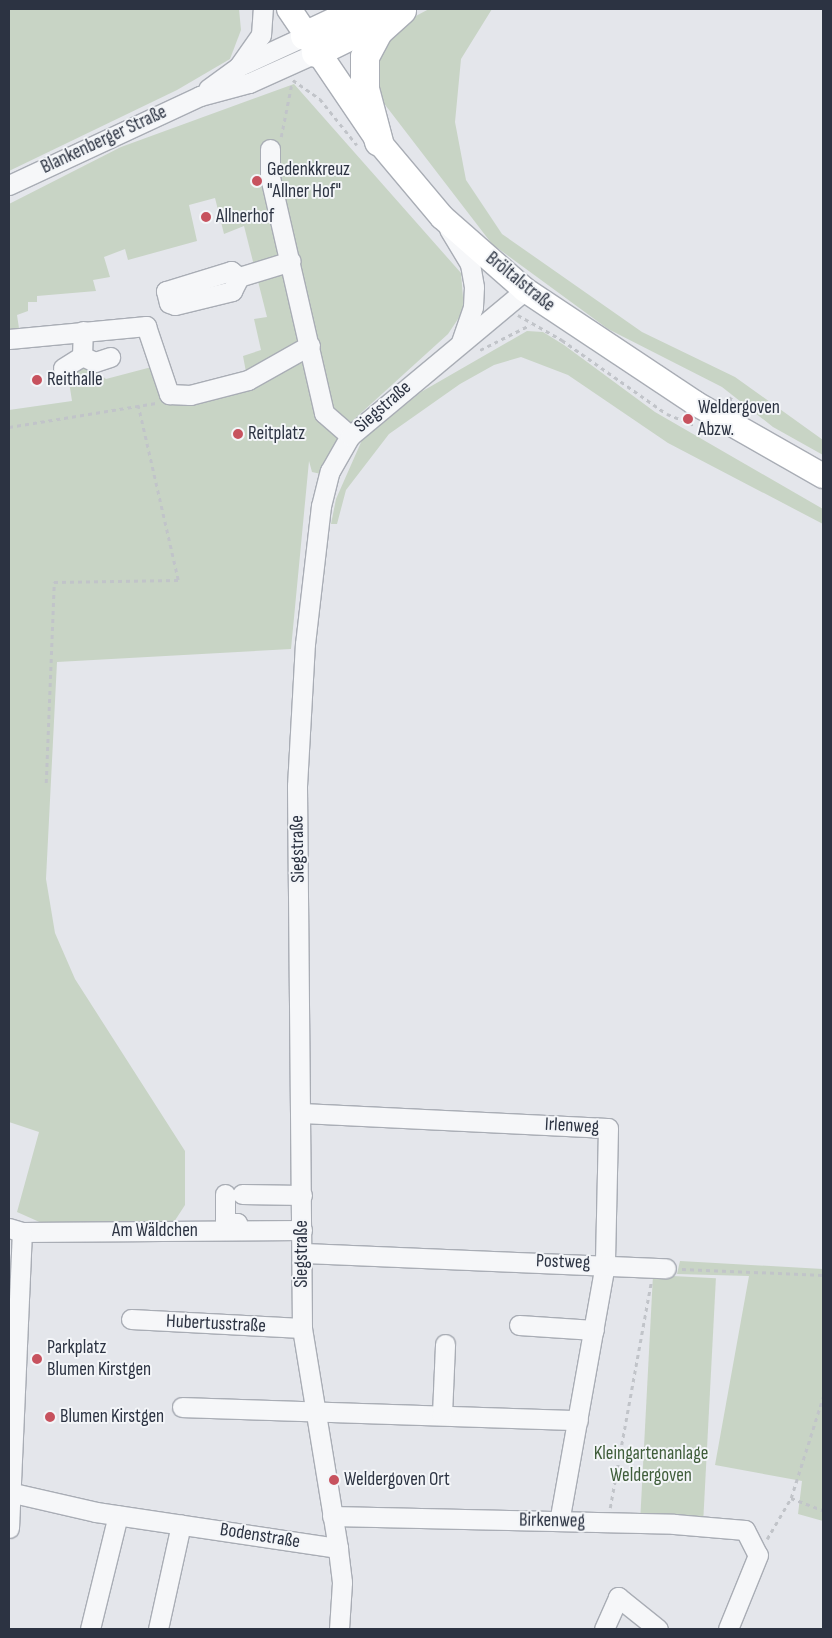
<!DOCTYPE html>
<html>
<head>
<meta charset="utf-8">
<style>
	body { margin:0 }
	#map { position:relative; width:832px; height:1638px; overflow:hidden; background:#e4e6eb; font-family:"Sofia Sans Condensed",sans-serif }
	div>[style] { position:absolute }
	.green>* { inset:0; background:#c8d4c5; transform-origin:0 0 }
	.path>* { height:2.5px; margin-top:-1.25px; transform-origin:0; background:repeating-linear-gradient(90deg,#c1c4c9 0 4px,transparent 0 8px) }
	.roads { filter:drop-shadow(1px 0 #a9adb5) drop-shadow(-1px 0 #a9adb5) drop-shadow(0 1px #a9adb5) drop-shadow(0 -1px #a9adb5) }
	.minor>* { height:19px; margin:-9.5px; padding:0 9.5px; transform-origin:9.5px; border-radius:9.5px; background:#f6f7f9 }
	.major>* { height:24px; margin:-12px; padding:0 12px; transform-origin:12px; border-radius:12px; background:#fff }
	.highway>* { height:28px; margin:-14px; padding:0 14px; transform-origin:14px; border-radius:14px; background:#fff }
	.dots>* { width:14px; height:14px; translate:-50% -50%; box-sizing:border-box; border:2px solid #f3f5f8; border-radius:50% }
	span { translate:-50% -50%; white-space:nowrap; text-align:center; line-height:1.15; -webkit-text-stroke:4px #f3f5f8; paint-order:stroke }
	.street-label { font-size:19px; color:#2c3342 }
	.poi-label { font-size:19px; color:#2c3342 }
	.left { translate:0 -50%; text-align:left }
	.park-label { font-size:19px; color:#3f5d3a }
	.frame { position:absolute; inset:0; border:10px solid #2c3342; pointer-events:none }
</style>
</head>
<body>
<div id="map">
	<div class="green">
		<i style="clip-path:polygon(9px 9px,239px 9px,241px 30px,230px 59px,177px 90px,9px 171px)"></i>
		<i style="clip-path:polygon(429px 9px,492px 9px,461px 59px,455px 122px,466px 180px,502px 234px,642px 332px,735px 377px,823px 440px,823px 455px,773px 427px,722px 387px,608px 329px,492px 244px,376px 93px,372px 68px,397px 26px)"></i>
		<i style="clip-path:polygon(294px 84px,461px 273px,464px 310px,448px 334px,350px 423px,321px 474px,312px 472px,309px 461px,291px 649px,57px 662px,46px 879px,55px 933px,75px 979px,185px 1151px,185px 1205px,174px 1222px,44px 1224px,17px 1212px,39px 1132px,9px 1122px,9px 410px,72px 401px,68px 375px,83px 362px,106px 379px,163px 364px,170px 390px,246px 372px,243px 356px,261px 350px,254px 319px,267px 317px,244px 226px,224px 234px,215px 198px,189px 205px,197px 241px,128px 260px,125px 249px,104px 257px,110px 277px,93px 280px,96px 291px,37px 296px,37px 302px,28px 302px,28px 311px,17px 315px,20px 335px,9px 336px,9px 204px,121px 147px)"></i>
		<i style="clip-path:polygon(527px 331px,543px 332px,564px 345px,655px 412px,823px 509px,823px 524px,668px 443px,568px 375px,521px 357px,494px 365px,460px 384px,389px 434px,346px 490px,337px 524px,331px 524px,336px 499px,362px 440px,421px 392px)"></i>
		<i style="clip-path:polygon(680px 1261px,823px 1269px,823px 1521px,798px 1514px,802px 1481px,715px 1465px,749px 1276px,677px 1274px)"></i>
		<i style="left:653px;top:1275px;width:63px;height:243px;rotate:3deg"></i>
	</div>
	<div class="path">
		<i style="left:293px;top:80px;width:33px;rotate:35deg"></i>
		<i style="left:320px;top:99px;width:59px;rotate:51.2deg"></i>
		<i style="left:281px;top:137px;width:56px;rotate:-78.7deg"></i>
		<i style="left:518px;top:315px;width:51px;rotate:29.6deg"></i>
		<i style="left:562px;top:340px;width:128px;rotate:35.2deg"></i>
		<i style="left:667px;top:414px;width:29px;rotate:22deg"></i>
		<i style="left:480px;top:350px;width:56px;rotate:-26.6deg"></i>
		<i style="left:729px;top:397px;width:11px;rotate:38deg"></i>
		<i style="left:9px;top:427px;width:149px;rotate:-9.3deg"></i>
		<i style="left:46px;top:783px;width:201px;rotate:-87.7deg"></i>
		<i style="left:54px;top:582px;width:124px;rotate:-0.9deg"></i>
		<i style="left:178px;top:580px;width:179px;rotate:-102.9deg"></i>
		<i style="left:682px;top:1269px;width:141px;rotate:2.4deg"></i>
		<i style="left:791px;top:1498px;width:34px;rotate:21deg"></i>
		<i style="left:610px;top:1508px;width:230px;rotate:-79.7deg"></i>
		<i style="left:767px;top:1539px;width:48px;rotate:-59.7deg"></i>
		<i style="left:791px;top:1498px;width:106px;rotate:-72.4deg"></i>
	</div>
	<div class="roads">
		<div class="minor">
			<i style="left:239px;top:66px;width:38px;rotate:-55deg"></i>
			<i style="left:261px;top:35px;width:26px;rotate:-86deg"></i>
			<i style="left:208px;top:89px;width:37px;rotate:-36deg"></i>
			<i style="left:238px;top:67px;width:74px;rotate:-24.8deg"></i>
			<i style="left:270px;top:149px;width:28px;rotate:90deg"></i>
			<i style="left:270px;top:177px;width:242px;rotate:77.1deg"></i>
			<i style="left:324px;top:413px;width:35px;rotate:41deg"></i>
			<i style="left:9px;top:185px;width:211px;rotate:-25deg"></i>
			<i style="left:200px;top:96px;width:51px;rotate:-14.9deg"></i>
			<i style="left:249px;top:83px;width:73px;rotate:-24.1deg"></i>
			<i style="left:449px;top:229px;width:41px;rotate:59deg"></i>
			<i style="left:470px;top:264px;width:23px;rotate:80deg"></i>
			<i style="left:474px;top:287px;width:20px;rotate:93deg"></i>
			<i style="left:473px;top:307px;width:37px;rotate:109deg"></i>
			<i style="left:239px;top:277px;width:10px;rotate:-143deg"></i>
			<i style="left:231px;top:271px;width:68px;rotate:162.9deg"></i>
			<i style="left:166px;top:291px;width:12px;rotate:76deg"></i>
			<i style="left:169px;top:303px;width:6px;rotate:18deg"></i>
			<i style="left:175px;top:305px;width:59px;rotate:-13.8deg"></i>
			<i style="left:232px;top:291px;width:16px;rotate:-63deg"></i>
			<i style="left:239px;top:277px;width:54px;rotate:-17.1deg"></i>
			<i style="left:9px;top:339px;width:138px;rotate:-5.4deg"></i>
			<i style="left:146px;top:326px;width:72px;rotate:71.3deg"></i>
			<i style="left:169px;top:394px;width:21px;rotate:3deg"></i>
			<i style="left:190px;top:395px;width:60px;rotate:-14.5deg"></i>
			<i style="left:248px;top:380px;width:71px;rotate:-29.4deg"></i>
			<i style="left:82px;top:356px;width:14px;rotate:25deg"></i>
			<i style="left:95px;top:362px;width:16px;rotate:-18deg"></i>
			<i style="left:63px;top:368px;width:22px;rotate:-32deg"></i>
			<i style="left:82px;top:356px;width:25px;rotate:-88deg"></i>
			<i style="left:301px;top:1113px;width:307px;rotate:2.8deg"></i>
			<i style="left:608px;top:1128px;width:136px;rotate:91.3deg"></i>
			<i style="left:605px;top:1264px;width:261px;rotate:100.1deg"></i>
			<i style="left:225px;top:1194px;width:29px;rotate:90deg"></i>
			<i style="left:225px;top:1223px;width:12px"></i>
			<i style="left:237px;top:1223px;width:7px;rotate:98deg"></i>
			<i style="left:242px;top:1194px;width:60px;rotate:1deg"></i>
			<i style="left:9px;top:1228px;width:14px;rotate:17deg"></i>
			<i style="left:22px;top:1232px;width:280px;rotate:-0.4deg"></i>
			<i style="left:302px;top:1253px;width:364px;rotate:2.4deg"></i>
			<i style="left:131px;top:1319px;width:171px;rotate:3deg"></i>
			<i style="left:519px;top:1325px;width:75px;rotate:3.8deg"></i>
			<i style="left:182px;top:1407px;width:396px;rotate:1.9deg"></i>
			<i style="left:442px;top:1414px;width:70px;rotate:-87.5deg"></i>
			<i style="left:9px;top:1492px;width:89px;rotate:12.9deg"></i>
			<i style="left:96px;top:1512px;width:245px;rotate:8.5deg"></i>
			<i style="left:332px;top:1516px;width:342px;rotate:1.3deg"></i>
			<i style="left:674px;top:1524px;width:71px;rotate:4.8deg"></i>
			<i style="left:745px;top:1530px;width:28px;rotate:63deg"></i>
			<i style="left:758px;top:1555px;width:80px;rotate:112.1deg"></i>
			<i style="left:9px;top:1528px;width:296px;rotate:-87.5deg"></i>
			<i style="left:90px;top:1629px;width:117px;rotate:-76.2deg"></i>
			<i style="left:158px;top:1629px;width:107px;rotate:-77.6deg"></i>
			<i style="left:339px;top:1629px;width:47px;rotate:-86.3deg"></i>
			<i style="left:342px;top:1582px;width:34px;rotate:-97deg"></i>
			<i style="left:338px;top:1548px;width:223px;rotate:-99.3deg"></i>
			<i style="left:302px;top:1328px;width:542px;rotate:-90.53deg"></i>
			<i style="left:297px;top:786px;width:142px;rotate:-86.8deg"></i>
			<i style="left:305px;top:644px;width:139px;rotate:-83.4deg"></i>
			<i style="left:321px;top:506px;width:36px;rotate:-76deg"></i>
			<i style="left:330px;top:471px;width:40px;rotate:-60.3deg"></i>
			<i style="left:350px;top:436px;width:228px;rotate:-39.8deg"></i>
			<i style="left:604px;top:1629px;width:35px;rotate:-66deg"></i>
			<i style="left:618px;top:1597px;width:51px;rotate:38.7deg"></i>
		</div>
		<div class="major">
			<i style="left:289px;top:9px;width:161px;rotate:55.9deg"></i>
			<i style="left:379px;top:142px;width:98px;rotate:50deg"></i>
			<i style="left:442px;top:217px;width:111px;rotate:41.3deg"></i>
			<i style="left:525px;top:290px;width:204px;rotate:33.6deg"></i>
			<i style="left:695px;top:403px;width:147px;rotate:29.7deg"></i>
		</div>
		<div class="highway">
			<i style="left:305px;top:36px;width:63px;rotate:-25.3deg"></i>
			<i style="left:316px;top:53px;width:81px;rotate:-26.3deg"></i>
			<i style="left:379px;top:142px;width:55px;rotate:-104.8deg"></i>
			<i style="left:365px;top:89px;width:32px;rotate:-90deg"></i>
			<i style="left:365px;top:57px;width:30px;rotate:-62deg"></i>
			<i style="left:379px;top:31px;width:31px;rotate:-42deg"></i>
		</div>
	</div>
	<div class="dots">
		<i style="left:257px;top:181px;background:#c7525e"></i>
		<i style="left:206px;top:217px;background:#c7525e"></i>
		<i style="left:37px;top:380px;background:#c7525e"></i>
		<i style="left:688px;top:419px;background:#c7525e"></i>
		<i style="left:238px;top:434px;background:#c7525e"></i>
		<i style="left:37px;top:1359px;background:#c7525e"></i>
		<i style="left:50px;top:1417px;background:#c7525e"></i>
		<i style="left:334px;top:1480px;background:#c7525e"></i>
	</div>
	<div class="street-label">
		<span style="left:104px;top:140px;rotate:-25deg">Blankenberger Straße</span>
		<span style="left:520px;top:282px;rotate:39deg">Bröltalstraße</span>
		<span style="left:383px;top:407px;rotate:-41deg">Siegstraße</span>
		<span style="left:298px;top:849px;rotate:-91deg">Siegstraße</span>
		<span style="left:572px;top:1126px;rotate:3deg">Irlenweg</span>
		<span style="left:155px;top:1231px">Am Wäldchen</span>
		<span style="left:302px;top:1254px;rotate:-90deg">Siegstraße</span>
		<span style="left:563px;top:1262px;rotate:2deg">Postweg</span>
		<span style="left:216px;top:1324px;rotate:3deg">Hubertusstraße</span>
		<span style="left:552px;top:1521px;rotate:1deg">Birkenweg</span>
		<span style="left:260px;top:1536px;rotate:9deg">Bodenstraße</span>
	</div>
	<div class="poi-label">
		<span class="left" style="left:267px;top:181px">Gedenkkreuz<br>"Allner Hof"</span>
		<span class="left" style="left:216px;top:217px">Allnerhof</span>
		<span class="left" style="left:47px;top:380px">Reithalle</span>
		<span class="left" style="left:698px;top:419px">Weldergoven<br>Abzw.</span>
		<span class="left" style="left:248px;top:434px">Reitplatz</span>
		<span class="left" style="left:47px;top:1359px">Parkplatz<br>Blumen Kirstgen</span>
		<span class="left" style="left:60px;top:1417px">Blumen Kirstgen</span>
		<span class="left" style="left:344px;top:1480px">Weldergoven Ort</span>
	</div>
	<div class="park-label">
		<span style="left:651px;top:1465px">Kleingartenanlage<br>Weldergoven</span>
	</div>
	<div class="frame"></div>
</div>
</body>
</html>
